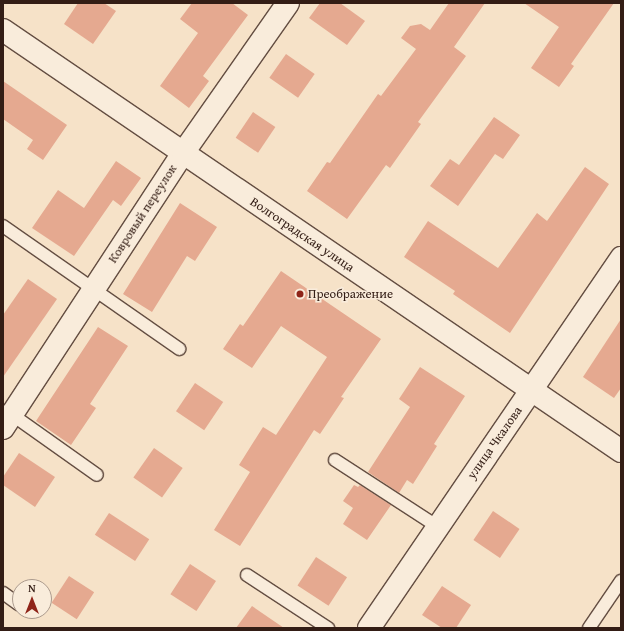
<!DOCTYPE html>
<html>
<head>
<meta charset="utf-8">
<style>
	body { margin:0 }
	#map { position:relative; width:624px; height:631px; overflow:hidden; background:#f6e2c8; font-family:"Gentium Book Plus",serif }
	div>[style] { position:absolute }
	.building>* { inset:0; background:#e5a990; transform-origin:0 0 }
	.roads { filter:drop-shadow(1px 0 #644e42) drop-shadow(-1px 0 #644e42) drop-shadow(0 1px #644e42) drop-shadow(0 -1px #644e42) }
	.service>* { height:12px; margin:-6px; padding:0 6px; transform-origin:6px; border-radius:6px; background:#f9ecdb }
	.minor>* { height:22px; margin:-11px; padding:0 11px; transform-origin:11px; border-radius:11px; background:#f9ecdb }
	.dots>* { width:11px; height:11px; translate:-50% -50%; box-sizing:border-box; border:2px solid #f9ecdb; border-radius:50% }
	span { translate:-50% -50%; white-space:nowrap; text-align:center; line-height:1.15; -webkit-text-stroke:3px #f9ecdb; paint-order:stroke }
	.street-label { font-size:13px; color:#331d15 }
	.poi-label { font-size:13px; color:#331d15 }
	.left { translate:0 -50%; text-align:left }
	.frame { position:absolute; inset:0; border:4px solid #331d15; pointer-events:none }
	.north { position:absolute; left:12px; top:579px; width:40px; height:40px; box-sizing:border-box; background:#f9ecdb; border:1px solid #aa998c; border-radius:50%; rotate:0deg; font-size:11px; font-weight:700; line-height:16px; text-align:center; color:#331d15 }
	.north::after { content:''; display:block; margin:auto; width:14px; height:18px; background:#8f2418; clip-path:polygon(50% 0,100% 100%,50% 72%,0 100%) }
</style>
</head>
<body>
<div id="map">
	<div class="building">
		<i style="clip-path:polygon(78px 3px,104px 3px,116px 11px,93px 44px,64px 24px)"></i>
		<i style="clip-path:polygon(192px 3px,232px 3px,248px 15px,203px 76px,209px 81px,189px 108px,160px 86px,198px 33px,180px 19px)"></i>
		<i style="clip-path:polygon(320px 3px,340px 3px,365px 21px,347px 45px,309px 18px)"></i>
		<i style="clip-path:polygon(449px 3px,485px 3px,454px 47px,466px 56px,418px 122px,421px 124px,390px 168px,386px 165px,347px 219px,307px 191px,327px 162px,330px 163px,378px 94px,381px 96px,416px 49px,401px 38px,410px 26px,421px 24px,430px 30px)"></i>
		<i style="clip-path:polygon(524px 3px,614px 3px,571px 64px,574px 66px,559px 87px,531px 68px,559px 27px)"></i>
		<i style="left:286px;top:54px;width:35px;height:29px;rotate:35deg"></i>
		<i style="clip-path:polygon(3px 81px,67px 125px,43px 160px,27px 149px,33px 140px,3px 119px)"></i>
		<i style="left:253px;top:112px;width:27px;height:31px;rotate:34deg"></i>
		<i style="clip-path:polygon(494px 117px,520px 135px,503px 159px,495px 154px,458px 206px,430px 186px,450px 159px,459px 165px)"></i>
		<i style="clip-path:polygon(116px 161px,141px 178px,121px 206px,113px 200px,74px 256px,32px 228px,58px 190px,84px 208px)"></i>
		<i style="clip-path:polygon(585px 167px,609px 184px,510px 333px,453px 294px,455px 291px,404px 257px,428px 221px,498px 268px,537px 213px,547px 221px)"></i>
		<i style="clip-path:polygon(180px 203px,217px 227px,195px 261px,187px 256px,152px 312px,123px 294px)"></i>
		<i style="clip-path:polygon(281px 271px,381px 339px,341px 397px,344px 398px,320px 434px,314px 430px,240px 546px,214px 530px,250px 472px,239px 465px,263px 427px,276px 435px,327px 357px,281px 326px,252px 368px,223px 349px,240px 324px,243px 326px)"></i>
		<i style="clip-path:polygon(28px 279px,57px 299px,3px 377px,3px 315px)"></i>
		<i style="clip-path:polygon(621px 319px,621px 388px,614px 398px,583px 377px)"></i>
		<i style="clip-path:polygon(98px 327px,128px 346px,90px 404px,96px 408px,71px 445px,36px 421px)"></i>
		<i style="clip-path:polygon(420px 367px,465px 396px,434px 444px,437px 446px,413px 484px,407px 480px,399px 493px,368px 472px,410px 407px,399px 399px)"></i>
		<i style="left:195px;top:383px;width:34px;height:34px;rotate:34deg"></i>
		<i style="left:154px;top:448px;width:35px;height:36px;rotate:35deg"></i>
		<i style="clip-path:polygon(19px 453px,55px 477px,35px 507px,3px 485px,3px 477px)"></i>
		<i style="clip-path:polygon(354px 485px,358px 487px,360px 485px,391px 505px,367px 540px,343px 524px,353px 508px,343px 501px)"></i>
		<i style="left:493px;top:511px;width:32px;height:35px;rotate:34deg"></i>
		<i style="left:109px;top:513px;width:48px;height:26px;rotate:33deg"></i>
		<i style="left:316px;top:557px;width:37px;height:34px;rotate:33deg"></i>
		<i style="left:190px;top:564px;width:31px;height:36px;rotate:33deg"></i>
		<i style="left:69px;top:576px;width:30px;height:32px;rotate:33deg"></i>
		<i style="clip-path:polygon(442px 586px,471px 605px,456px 628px,442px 628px,422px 615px)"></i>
		<i style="clip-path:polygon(252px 606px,284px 628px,236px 628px)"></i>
	</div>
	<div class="roads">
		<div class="service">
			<i style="left:3px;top:226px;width:215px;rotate:34.9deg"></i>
			<i style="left:7px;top:411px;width:110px;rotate:35.4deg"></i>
			<i style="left:335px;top:460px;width:123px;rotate:33deg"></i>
			<i style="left:247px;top:575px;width:97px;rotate:33.2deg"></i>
			<i style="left:3px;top:593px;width:19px;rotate:36deg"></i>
			<i style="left:589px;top:628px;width:57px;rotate:-55.8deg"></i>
		</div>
		<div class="minor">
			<i style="left:3px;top:30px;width:748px;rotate:34.26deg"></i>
			<i style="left:3px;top:428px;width:329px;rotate:-56.8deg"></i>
			<i style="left:183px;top:153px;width:183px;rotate:-55deg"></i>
			<i style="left:369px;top:628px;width:448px;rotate:-55.7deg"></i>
		</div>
	</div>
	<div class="dots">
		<i style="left:300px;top:294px;background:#8f2418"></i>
	</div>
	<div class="street-label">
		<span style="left:143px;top:214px;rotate:-57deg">Ковровый переулок</span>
		<span style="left:302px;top:235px;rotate:34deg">Волгоградская улица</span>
		<span style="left:495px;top:443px;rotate:-55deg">улица Чкалова</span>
	</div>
	<div class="poi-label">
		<span class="left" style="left:308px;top:294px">Преображение</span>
	</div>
	<div class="frame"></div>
	<div class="north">N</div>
</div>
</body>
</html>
